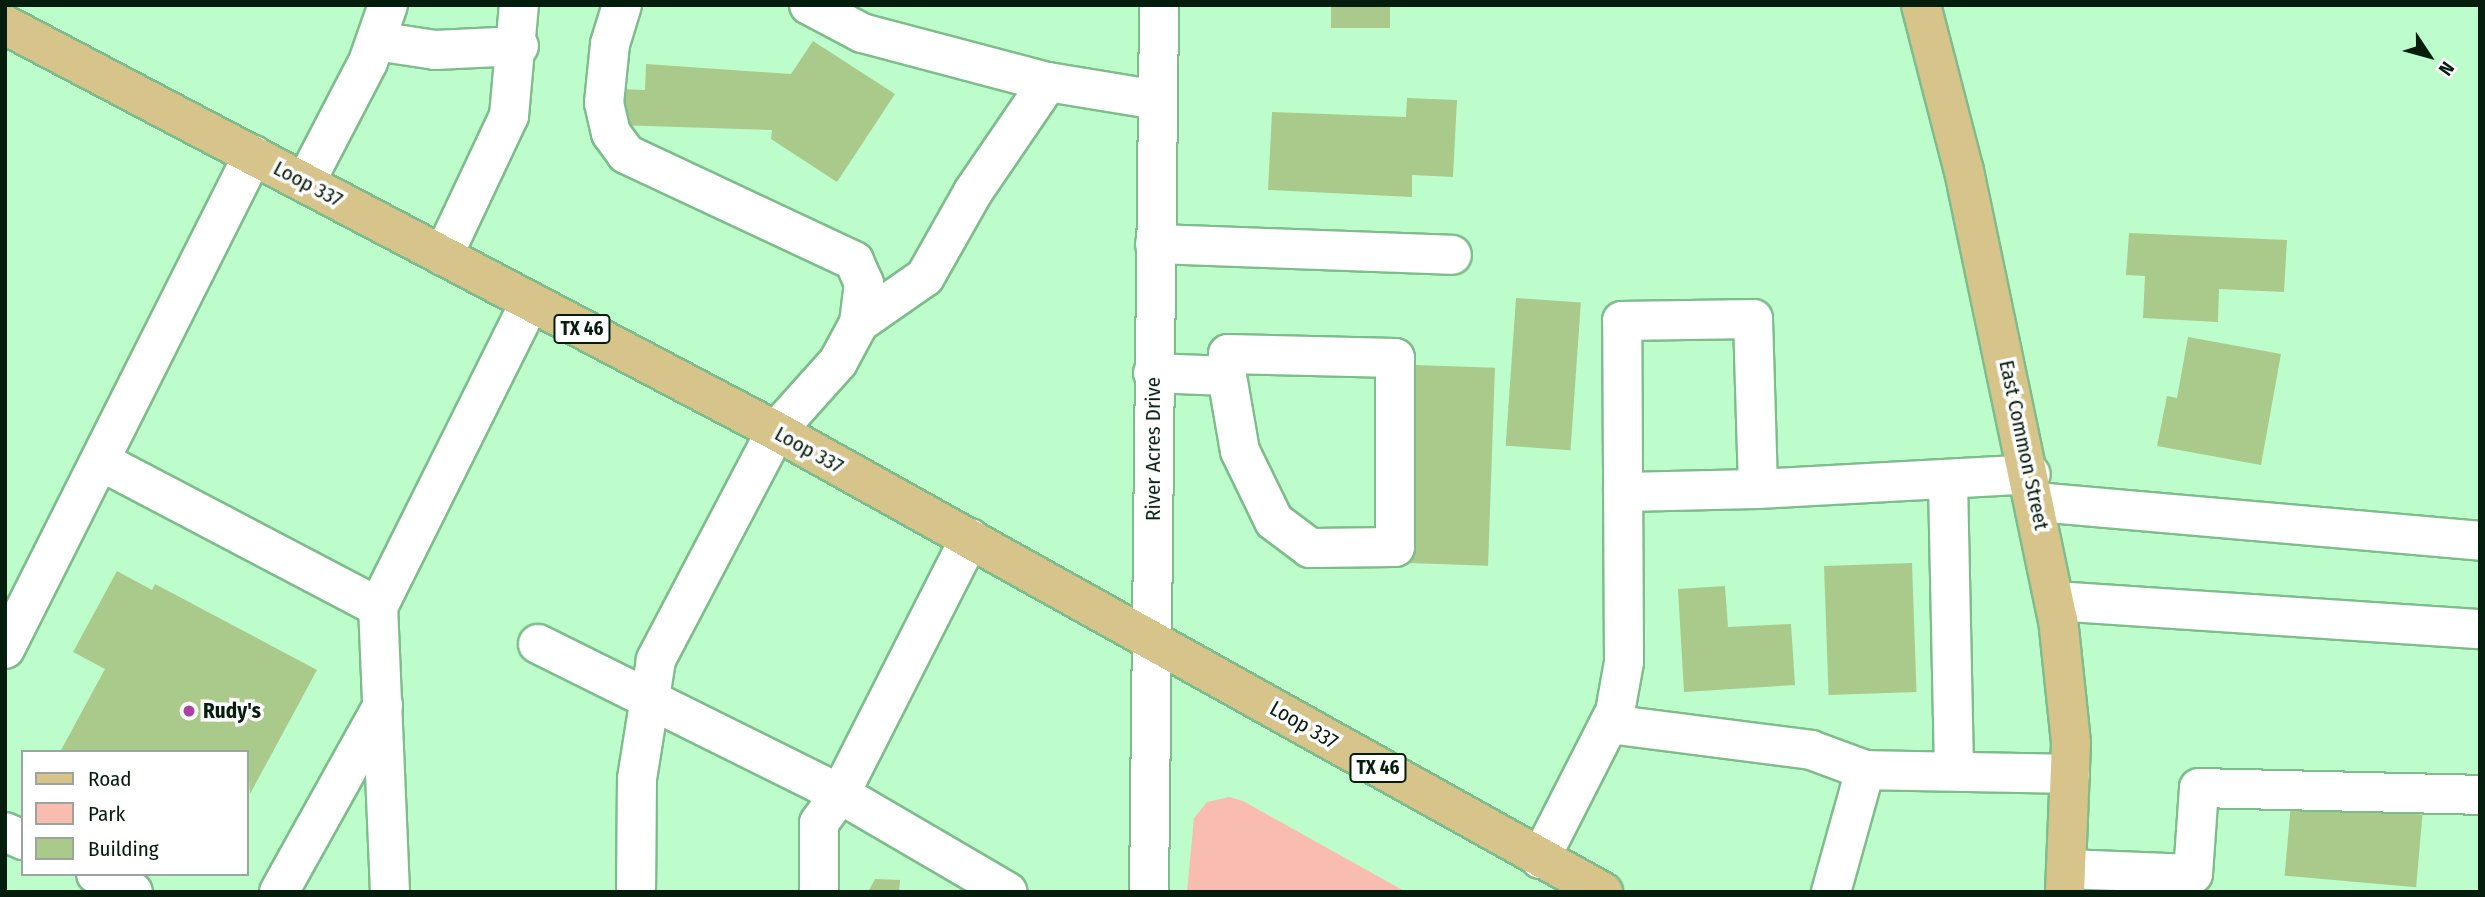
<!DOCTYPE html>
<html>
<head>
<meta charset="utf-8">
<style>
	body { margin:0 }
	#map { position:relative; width:2485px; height:897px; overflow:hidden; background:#bdfdcb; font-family:"Fira Sans Condensed",sans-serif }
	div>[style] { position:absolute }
	.green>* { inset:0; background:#f9bcb1 }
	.building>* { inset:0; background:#a9ca8a; transform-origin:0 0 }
	.roads { filter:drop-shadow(2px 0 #7fbc8c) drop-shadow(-2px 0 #7fbc8c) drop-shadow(0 2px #7fbc8c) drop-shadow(0 -2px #7fbc8c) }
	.minor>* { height:38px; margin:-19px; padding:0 19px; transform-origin:19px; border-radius:19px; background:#fff }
	.major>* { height:38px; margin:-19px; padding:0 19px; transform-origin:19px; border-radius:19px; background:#d7c48b }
	.dots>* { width:19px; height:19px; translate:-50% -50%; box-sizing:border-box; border:4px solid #fff; border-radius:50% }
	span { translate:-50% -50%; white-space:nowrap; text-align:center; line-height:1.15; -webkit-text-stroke:7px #fff; paint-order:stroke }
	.shield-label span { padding:2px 5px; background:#fff; border:2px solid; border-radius:5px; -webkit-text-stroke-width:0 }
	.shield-label { font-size:19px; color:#051d0c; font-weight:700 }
	.street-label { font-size:21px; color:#051d0c }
	.poi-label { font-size:21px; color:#051d0c; font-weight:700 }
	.left { translate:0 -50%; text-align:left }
	.frame { position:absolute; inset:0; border:7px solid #051d0c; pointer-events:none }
	.legend { position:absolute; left:21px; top:750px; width:228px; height:126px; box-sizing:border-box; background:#fff; border:2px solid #9ba59e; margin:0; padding:9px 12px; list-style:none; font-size:21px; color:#051d0c }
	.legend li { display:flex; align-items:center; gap:14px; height:35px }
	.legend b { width:35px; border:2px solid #9ba59e }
	.north { position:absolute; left:2394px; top:21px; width:70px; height:70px; -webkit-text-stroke:5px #fff; paint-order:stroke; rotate:126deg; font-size:19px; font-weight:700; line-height:28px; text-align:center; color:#051d0c }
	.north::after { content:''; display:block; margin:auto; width:24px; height:32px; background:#051d0c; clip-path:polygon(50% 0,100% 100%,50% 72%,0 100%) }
</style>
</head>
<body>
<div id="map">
	<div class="green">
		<i style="clip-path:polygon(1229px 797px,1243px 801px,1406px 892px,1187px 892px,1194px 818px,1207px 802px)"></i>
	</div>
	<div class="building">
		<i style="left:1331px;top:5px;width:59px;height:23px"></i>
		<i style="clip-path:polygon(813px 41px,895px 94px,837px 182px,771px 139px,772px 130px,616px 125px,618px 89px,645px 90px,646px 64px,791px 74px)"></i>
		<i style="clip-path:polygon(1407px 98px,1457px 100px,1453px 177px,1412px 175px,1412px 197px,1268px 190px,1272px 112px,1406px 117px)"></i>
		<i style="clip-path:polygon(2129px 233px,2287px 240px,2284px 292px,2219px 289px,2218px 322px,2143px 318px,2145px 276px,2126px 275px)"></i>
		<i style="left:1516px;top:298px;width:65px;height:148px;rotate:4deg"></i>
		<i style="clip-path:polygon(2188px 337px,2281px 354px,2261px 465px,2157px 446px,2167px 396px,2177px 398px)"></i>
		<i style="left:1415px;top:365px;width:80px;height:198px;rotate:2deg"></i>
		<i style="left:1912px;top:563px;width:129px;height:88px;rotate:88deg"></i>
		<i style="clip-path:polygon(117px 571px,152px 590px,155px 584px,317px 670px,250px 794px,247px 752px,60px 752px,105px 669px,73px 652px)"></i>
		<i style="clip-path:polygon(1725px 586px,1728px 627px,1791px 624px,1795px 685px,1684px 692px,1678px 589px)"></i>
		<i style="left:2291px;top:803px;width:132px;height:73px;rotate:5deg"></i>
		<i style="clip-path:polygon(875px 879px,900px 880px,899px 892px,868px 892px)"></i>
	</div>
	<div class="roads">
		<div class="minor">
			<i style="left:622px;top:5px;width:41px;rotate:107.1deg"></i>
			<i style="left:610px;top:44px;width:59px;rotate:95.8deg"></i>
			<i style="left:604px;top:103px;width:31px;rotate:77deg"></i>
			<i style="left:611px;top:133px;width:26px;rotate:54deg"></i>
			<i style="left:626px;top:154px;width:252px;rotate:25.1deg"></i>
			<i style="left:854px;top:261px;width:24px;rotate:66deg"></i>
			<i style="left:864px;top:283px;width:40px;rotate:97.1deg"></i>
			<i style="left:859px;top:323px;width:44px;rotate:118.3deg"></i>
			<i style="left:838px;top:362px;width:93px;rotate:131.9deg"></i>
			<i style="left:776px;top:431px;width:259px;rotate:117.7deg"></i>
			<i style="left:656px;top:660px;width:121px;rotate:99.1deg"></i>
			<i style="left:637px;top:779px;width:113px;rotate:90.5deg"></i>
			<i style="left:809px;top:5px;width:60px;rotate:27.8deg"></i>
			<i style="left:862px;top:33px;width:192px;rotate:14.8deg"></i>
			<i style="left:1048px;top:82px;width:111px;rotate:9.3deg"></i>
			<i style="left:376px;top:41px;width:60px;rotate:8.7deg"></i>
			<i style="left:435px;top:50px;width:84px;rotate:-2.7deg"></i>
			<i style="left:305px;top:183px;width:136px;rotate:-62.5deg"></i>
			<i style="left:368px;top:62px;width:60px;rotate:-70.7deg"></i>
			<i style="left:1155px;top:244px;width:297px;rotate:2.1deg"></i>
			<i style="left:443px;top:256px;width:155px;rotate:-64.8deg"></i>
			<i style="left:509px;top:116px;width:111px;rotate:-84.9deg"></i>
			<i style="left:859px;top:323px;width:80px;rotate:-34.9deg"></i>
			<i style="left:925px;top:277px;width:98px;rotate:-60.5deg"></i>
			<i style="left:973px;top:192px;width:133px;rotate:-55.7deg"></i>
			<i style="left:1153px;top:373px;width:74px;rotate:2.3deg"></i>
			<i style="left:1227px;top:376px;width:76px;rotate:80.2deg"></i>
			<i style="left:1240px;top:451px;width:78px;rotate:64.1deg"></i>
			<i style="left:1274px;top:521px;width:45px;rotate:36.9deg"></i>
			<i style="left:1310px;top:548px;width:85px;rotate:-0.7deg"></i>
			<i style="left:1395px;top:547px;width:189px;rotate:-90deg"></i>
			<i style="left:1395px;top:358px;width:167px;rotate:-178.6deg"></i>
			<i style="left:1228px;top:354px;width:22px;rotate:93deg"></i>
			<i style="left:104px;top:463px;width:310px;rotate:27.7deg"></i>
			<i style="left:1948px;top:482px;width:289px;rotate:88.8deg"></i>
			<i style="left:1623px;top:492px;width:135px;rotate:-1.3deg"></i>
			<i style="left:2037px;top:502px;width:445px;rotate:5deg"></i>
			<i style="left:2055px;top:601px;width:426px;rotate:3.8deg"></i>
			<i style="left:538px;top:644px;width:337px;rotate:26.4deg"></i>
			<i style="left:840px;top:794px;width:194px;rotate:30.3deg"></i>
			<i style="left:5px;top:649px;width:553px;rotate:-63.34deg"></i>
			<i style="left:1609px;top:724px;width:204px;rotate:7.3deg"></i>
			<i style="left:1811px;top:750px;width:58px;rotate:20.3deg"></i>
			<i style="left:5px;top:832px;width:20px;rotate:24deg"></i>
			<i style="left:1540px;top:859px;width:165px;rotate:-63deg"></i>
			<i style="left:1615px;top:712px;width:51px;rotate:-79.8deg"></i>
			<i style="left:1624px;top:662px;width:341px;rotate:-90.3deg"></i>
			<i style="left:1622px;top:321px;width:131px;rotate:-0.9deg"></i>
			<i style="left:1753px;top:319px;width:170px;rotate:88.3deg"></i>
			<i style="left:1758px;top:489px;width:273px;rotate:-3.1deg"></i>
			<i style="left:2066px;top:869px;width:127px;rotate:2.3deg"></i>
			<i style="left:2193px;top:874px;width:86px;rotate:-86deg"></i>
			<i style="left:2199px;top:788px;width:281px;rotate:1.4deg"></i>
			<i style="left:96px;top:874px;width:41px;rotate:25.9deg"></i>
			<i style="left:279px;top:892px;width:214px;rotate:-60.9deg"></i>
			<i style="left:390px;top:892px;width:285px;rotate:-92.4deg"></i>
			<i style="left:378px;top:607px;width:341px;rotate:-63.5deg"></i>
			<i style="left:819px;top:892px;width:69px;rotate:-90deg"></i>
			<i style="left:819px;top:823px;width:36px;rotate:-54deg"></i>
			<i style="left:840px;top:794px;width:287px;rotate:-63.1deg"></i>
			<i style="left:1149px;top:892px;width:887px;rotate:-89.35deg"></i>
			<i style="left:1831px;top:892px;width:127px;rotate:-74.4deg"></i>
			<i style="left:1865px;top:770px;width:205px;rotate:1.1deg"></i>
		</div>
		<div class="major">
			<i style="left:1921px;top:5px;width:171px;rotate:75.5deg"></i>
			<i style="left:1964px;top:171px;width:458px;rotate:78.2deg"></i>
			<i style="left:2058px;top:619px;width:125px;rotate:84deg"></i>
			<i style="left:2071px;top:743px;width:149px;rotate:92.3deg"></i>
			<i style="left:5px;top:25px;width:871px;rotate:27.77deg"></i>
			<i style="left:776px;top:431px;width:947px;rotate:29.14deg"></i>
		</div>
	</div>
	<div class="dots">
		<i style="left:189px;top:711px;background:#aa41a3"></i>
	</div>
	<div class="shield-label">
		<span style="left:582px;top:329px">TX 46</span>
		<span style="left:1378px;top:768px">TX 46</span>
	</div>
	<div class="street-label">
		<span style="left:308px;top:184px;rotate:28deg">Loop 337</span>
		<span style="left:2024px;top:445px;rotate:78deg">East Common Street</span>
		<span style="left:1153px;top:449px;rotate:-90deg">River Acres Drive</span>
		<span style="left:809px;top:450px;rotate:29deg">Loop 337</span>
		<span style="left:1304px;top:725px;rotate:30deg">Loop 337</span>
	</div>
	<div class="poi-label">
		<span class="left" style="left:203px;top:711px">Rudy's</span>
	</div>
	<div class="frame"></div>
	<ul class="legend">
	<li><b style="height:9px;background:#d7c48b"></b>Road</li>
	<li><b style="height:19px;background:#f9bcb1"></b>Park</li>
	<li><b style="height:19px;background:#a9ca8a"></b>Building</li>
	</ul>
	<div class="north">N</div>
</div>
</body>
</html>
